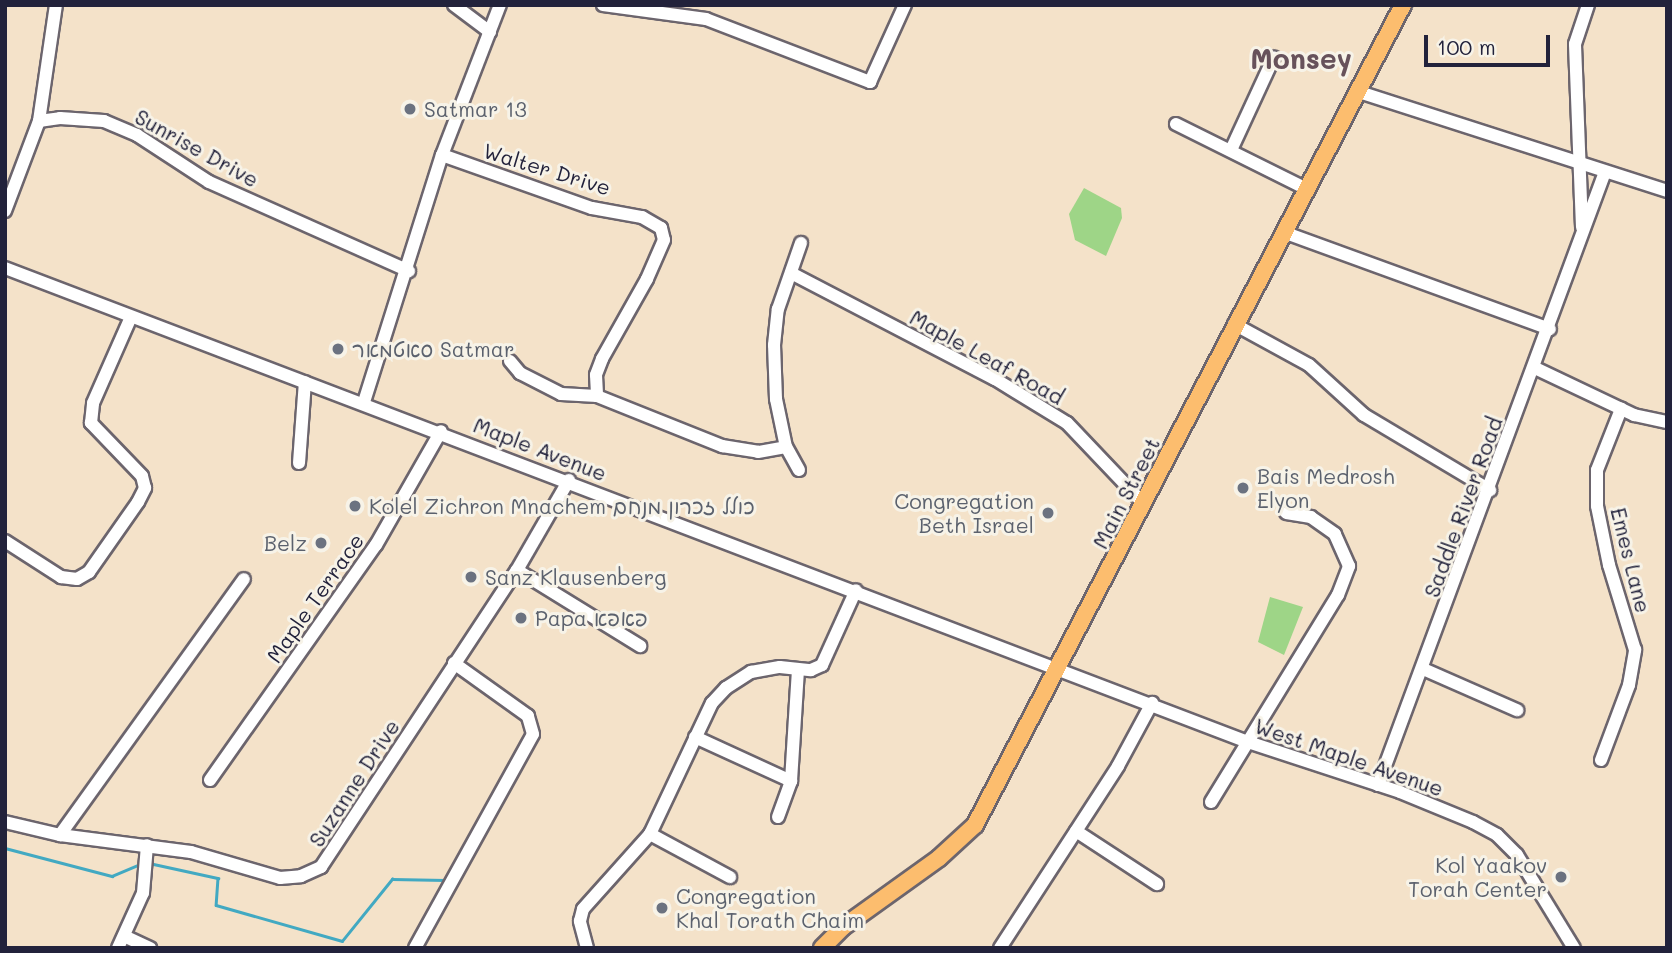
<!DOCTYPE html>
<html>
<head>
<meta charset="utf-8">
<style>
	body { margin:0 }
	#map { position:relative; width:1672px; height:953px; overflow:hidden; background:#f4e2c9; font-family:Mali,"Playpen Sans Hebrew",sans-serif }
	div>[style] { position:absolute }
	.green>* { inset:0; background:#9ed587 }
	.stream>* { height:2.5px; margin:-1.25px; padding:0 1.25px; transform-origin:1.25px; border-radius:1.25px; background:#42a9c2 }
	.roads { filter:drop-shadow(2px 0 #6c656d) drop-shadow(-2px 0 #6c656d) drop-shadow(0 2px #6c656d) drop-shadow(0 -2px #6c656d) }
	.minor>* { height:12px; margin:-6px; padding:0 6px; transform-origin:6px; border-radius:6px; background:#fff }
	.major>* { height:16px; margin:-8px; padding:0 8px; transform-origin:8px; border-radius:8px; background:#fcbd6e }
	.dots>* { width:19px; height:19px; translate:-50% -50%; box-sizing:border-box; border:4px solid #f7f3e8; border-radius:50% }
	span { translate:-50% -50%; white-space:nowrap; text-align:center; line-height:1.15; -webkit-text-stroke:6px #f7f3e8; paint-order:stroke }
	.worship-label { font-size:21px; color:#5b616d }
	.left { translate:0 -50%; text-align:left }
	.right { translate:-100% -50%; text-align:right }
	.street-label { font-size:21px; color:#22223b }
	.district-label { font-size:28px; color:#67525b; font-weight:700 }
	.frame { position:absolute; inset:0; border:7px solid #22223b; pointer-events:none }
	.scale { position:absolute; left:1424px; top:35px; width:126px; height:32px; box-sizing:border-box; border:4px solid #22223b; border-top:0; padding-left:9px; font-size:21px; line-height:24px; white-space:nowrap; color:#22223b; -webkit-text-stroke:5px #f7f3e8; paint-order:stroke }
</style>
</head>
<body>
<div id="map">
	<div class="green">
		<i style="clip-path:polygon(1084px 188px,1121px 208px,1122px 218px,1106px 256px,1075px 240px,1069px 214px)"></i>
		<i style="clip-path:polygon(1270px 597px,1303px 607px,1284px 655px,1258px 642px)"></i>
	</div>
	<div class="stream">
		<i style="left:5px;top:848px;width:111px;rotate:14.7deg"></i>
		<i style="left:112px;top:876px;width:33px;rotate:-23deg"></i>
		<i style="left:149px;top:863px;width:71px;rotate:12.3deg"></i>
		<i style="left:218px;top:878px;width:27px;rotate:94deg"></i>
		<i style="left:216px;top:905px;width:131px;rotate:15.9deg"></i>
		<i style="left:342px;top:941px;width:80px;rotate:-51.1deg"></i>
		<i style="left:392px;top:879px;width:53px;rotate:1.1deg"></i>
	</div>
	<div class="roads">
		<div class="minor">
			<i style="left:454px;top:5px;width:45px;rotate:36.9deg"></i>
			<i style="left:603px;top:5px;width:104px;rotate:7.7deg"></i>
			<i style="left:706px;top:19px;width:176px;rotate:21deg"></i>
			<i style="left:870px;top:82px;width:85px;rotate:-65.6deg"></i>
			<i style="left:1356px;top:91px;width:327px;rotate:17.8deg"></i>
			<i style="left:39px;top:121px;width:21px;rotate:-8deg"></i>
			<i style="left:60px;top:118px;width:44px;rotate:3.9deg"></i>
			<i style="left:104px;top:121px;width:36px;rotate:23deg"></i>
			<i style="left:137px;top:135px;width:86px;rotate:33.1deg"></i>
			<i style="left:209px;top:182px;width:219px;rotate:24deg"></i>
			<i style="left:1176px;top:124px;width:144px;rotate:26.4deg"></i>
			<i style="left:1231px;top:150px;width:102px;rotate:-65.2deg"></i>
			<i style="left:442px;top:155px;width:159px;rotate:19.5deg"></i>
			<i style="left:592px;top:208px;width:51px;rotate:10.2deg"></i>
			<i style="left:642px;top:217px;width:22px;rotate:30deg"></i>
			<i style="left:661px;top:228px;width:12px;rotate:76deg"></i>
			<i style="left:664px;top:240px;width:43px;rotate:113.6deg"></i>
			<i style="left:647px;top:279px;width:92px;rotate:119.4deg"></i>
			<i style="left:602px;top:359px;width:17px;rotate:111deg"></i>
			<i style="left:596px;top:375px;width:21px;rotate:87deg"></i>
			<i style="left:5px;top:211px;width:96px;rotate:-69.3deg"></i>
			<i style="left:39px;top:121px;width:117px;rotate:-81.7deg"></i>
			<i style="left:1582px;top:227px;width:183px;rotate:-92.2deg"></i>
			<i style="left:1575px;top:44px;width:41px;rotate:-71.6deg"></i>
			<i style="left:1283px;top:232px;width:284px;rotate:20deg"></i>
			<i style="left:5px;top:268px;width:1327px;rotate:20.88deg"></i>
			<i style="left:1245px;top:741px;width:163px;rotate:18.2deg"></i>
			<i style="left:1400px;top:792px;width:79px;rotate:22.3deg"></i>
			<i style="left:1473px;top:822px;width:27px;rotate:28deg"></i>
			<i style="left:1497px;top:835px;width:28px;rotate:45deg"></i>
			<i style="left:1517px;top:855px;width:109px;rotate:58.5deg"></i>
			<i style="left:791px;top:273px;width:230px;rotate:27.5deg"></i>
			<i style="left:995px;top:379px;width:84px;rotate:31.4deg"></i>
			<i style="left:1067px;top:423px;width:112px;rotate:46.5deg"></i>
			<i style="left:1234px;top:324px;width:85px;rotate:28.7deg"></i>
			<i style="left:1309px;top:365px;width:74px;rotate:42.3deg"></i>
			<i style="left:1364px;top:415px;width:147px;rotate:30.8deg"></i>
			<i style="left:510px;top:361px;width:16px;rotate:50deg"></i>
			<i style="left:520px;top:373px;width:46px;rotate:27.1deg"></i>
			<i style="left:561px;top:394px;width:36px;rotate:3deg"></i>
			<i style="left:597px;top:396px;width:135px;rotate:21.8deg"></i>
			<i style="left:722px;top:446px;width:36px;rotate:9deg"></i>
			<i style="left:758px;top:452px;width:28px;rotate:-10deg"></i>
			<i style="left:1535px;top:368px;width:110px;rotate:25.4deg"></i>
			<i style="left:1634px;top:415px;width:34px;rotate:12deg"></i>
			<i style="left:364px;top:402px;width:259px;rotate:-72.5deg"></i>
			<i style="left:442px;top:155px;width:161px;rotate:-68.9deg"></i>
			<i style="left:299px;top:463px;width:81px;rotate:-85.8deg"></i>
			<i style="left:799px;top:470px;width:26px;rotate:-119deg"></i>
			<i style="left:786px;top:447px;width:49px;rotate:-101.8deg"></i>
			<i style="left:776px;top:399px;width:54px;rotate:-92.1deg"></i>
			<i style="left:774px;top:345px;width:36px;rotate:-84deg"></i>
			<i style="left:778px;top:309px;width:70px;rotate:-70.8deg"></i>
			<i style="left:5px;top:541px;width:67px;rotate:32.7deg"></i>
			<i style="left:61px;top:577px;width:16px;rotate:7deg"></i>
			<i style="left:77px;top:579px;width:14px;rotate:-30deg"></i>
			<i style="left:89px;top:572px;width:85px;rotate:-55deg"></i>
			<i style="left:138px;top:502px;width:16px;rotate:-63deg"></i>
			<i style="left:145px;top:488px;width:12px;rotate:-104deg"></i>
			<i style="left:142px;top:476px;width:74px;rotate:-133.9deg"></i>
			<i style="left:91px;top:423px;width:20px;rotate:-84deg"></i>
			<i style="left:93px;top:403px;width:92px;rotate:-66.2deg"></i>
			<i style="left:517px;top:570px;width:145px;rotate:31.7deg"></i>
			<i style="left:1423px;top:669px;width:103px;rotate:23.6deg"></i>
			<i style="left:695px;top:737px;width:106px;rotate:24.6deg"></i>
			<i style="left:1601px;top:760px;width:80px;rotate:-69.5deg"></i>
			<i style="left:1629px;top:685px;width:36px;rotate:-80deg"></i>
			<i style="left:1635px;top:650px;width:89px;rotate:-107deg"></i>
			<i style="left:1609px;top:565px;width:60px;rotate:-101.5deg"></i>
			<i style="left:1597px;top:506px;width:36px;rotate:-90deg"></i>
			<i style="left:1597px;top:470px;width:66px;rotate:-68.5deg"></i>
			<i style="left:210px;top:780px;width:288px;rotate:-54.8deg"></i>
			<i style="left:376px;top:545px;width:131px;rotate:-60.3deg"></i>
			<i style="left:1378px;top:785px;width:654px;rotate:-69.68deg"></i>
			<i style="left:1211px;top:802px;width:243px;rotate:-58.5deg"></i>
			<i style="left:1338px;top:595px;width:31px;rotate:-69deg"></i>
			<i style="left:1349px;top:566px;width:35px;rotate:-114deg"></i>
			<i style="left:1335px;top:534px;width:29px;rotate:-145deg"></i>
			<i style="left:1311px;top:517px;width:25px;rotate:-171deg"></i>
			<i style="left:778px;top:817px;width:38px;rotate:-70deg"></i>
			<i style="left:791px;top:781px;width:111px;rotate:-86.4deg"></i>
			<i style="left:5px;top:822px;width:57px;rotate:13.3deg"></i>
			<i style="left:60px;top:835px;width:132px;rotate:7.4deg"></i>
			<i style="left:191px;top:852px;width:93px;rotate:16.3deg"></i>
			<i style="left:280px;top:878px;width:21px;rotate:-5deg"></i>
			<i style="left:301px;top:876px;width:22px;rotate:-24deg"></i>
			<i style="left:321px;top:867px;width:356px;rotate:-56.6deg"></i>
			<i style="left:517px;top:570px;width:104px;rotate:-60deg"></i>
			<i style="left:1076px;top:831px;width:97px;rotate:33.2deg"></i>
			<i style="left:650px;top:834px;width:91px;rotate:28.3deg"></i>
			<i style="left:60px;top:835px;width:315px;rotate:-54.3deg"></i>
			<i style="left:124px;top:936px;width:29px;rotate:25deg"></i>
			<i style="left:118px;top:948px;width:60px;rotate:-65.6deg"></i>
			<i style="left:143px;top:893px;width:48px;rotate:-85.2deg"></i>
			<i style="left:415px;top:948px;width:244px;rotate:-61.1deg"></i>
			<i style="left:533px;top:734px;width:19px;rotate:-106deg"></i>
			<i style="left:528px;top:716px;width:91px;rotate:-144.4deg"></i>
			<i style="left:587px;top:948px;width:28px;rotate:-105deg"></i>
			<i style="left:580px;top:921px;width:12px;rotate:-76deg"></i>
			<i style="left:583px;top:909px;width:101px;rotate:-48.2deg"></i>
			<i style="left:650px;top:834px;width:145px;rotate:-64.7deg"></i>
			<i style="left:712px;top:703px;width:21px;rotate:-47deg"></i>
			<i style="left:726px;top:688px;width:30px;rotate:-33deg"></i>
			<i style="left:751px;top:672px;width:29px;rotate:-10deg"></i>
			<i style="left:780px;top:667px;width:31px;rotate:6deg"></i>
			<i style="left:811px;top:670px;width:12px;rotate:-24deg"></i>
			<i style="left:822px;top:665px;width:82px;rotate:-65.6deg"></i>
			<i style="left:1000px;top:948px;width:217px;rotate:-57deg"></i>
			<i style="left:1118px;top:766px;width:72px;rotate:-61.6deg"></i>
		</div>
		<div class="major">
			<i style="left:822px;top:948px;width:30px;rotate:-45deg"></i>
			<i style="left:843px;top:927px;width:118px;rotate:-35.7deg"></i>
			<i style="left:939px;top:858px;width:49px;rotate:-42.5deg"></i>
			<i style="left:975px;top:825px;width:925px;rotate:-62.44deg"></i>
		</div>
	</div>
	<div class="dots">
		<i style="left:410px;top:109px;background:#6b7280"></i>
		<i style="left:338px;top:349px;background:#6b7280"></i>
		<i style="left:1243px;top:488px;background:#6b7280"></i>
		<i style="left:355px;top:506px;background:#6b7280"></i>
		<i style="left:1048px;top:513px;background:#6b7280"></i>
		<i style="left:321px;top:543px;background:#6b7280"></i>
		<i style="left:471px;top:577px;background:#6b7280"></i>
		<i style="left:521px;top:618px;background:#6b7280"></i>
		<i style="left:1561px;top:877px;background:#6b7280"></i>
		<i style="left:662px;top:908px;background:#6b7280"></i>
	</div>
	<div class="worship-label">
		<span class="left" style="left:424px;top:109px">Satmar 13</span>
		<span class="left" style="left:352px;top:349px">סאטמאר Satmar</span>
		<span class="left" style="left:1257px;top:488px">Bais Medrosh<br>Elyon</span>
		<span class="right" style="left:1034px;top:513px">Congregation<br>Beth Israel</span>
		<span class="left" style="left:369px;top:506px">Kolel Zichron Mnachem כולל זכרון מנחם</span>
		<span class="right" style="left:307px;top:543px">Belz</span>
		<span class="left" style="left:485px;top:577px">Sanz Klausenberg</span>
		<span class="left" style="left:535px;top:618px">Papa פאפא</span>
		<span class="right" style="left:1547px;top:877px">Kol Yaakov<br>Torah Center</span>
		<span class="left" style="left:676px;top:908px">Congregation<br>Khal Torath Chaim</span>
	</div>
	<div class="street-label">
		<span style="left:197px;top:148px;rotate:29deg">Sunrise Drive</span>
		<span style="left:547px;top:169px;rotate:17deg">Walter Drive</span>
		<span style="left:987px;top:357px;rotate:29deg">Maple Leaf Road</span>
		<span style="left:540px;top:449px;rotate:21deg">Maple Avenue</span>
		<span style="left:1126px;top:493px;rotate:-63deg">Main Street</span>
		<span style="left:1463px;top:507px;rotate:-70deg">Saddle River Road</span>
		<span style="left:1631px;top:560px;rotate:76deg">Emes Lane</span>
		<span style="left:315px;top:598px;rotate:-55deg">Maple Terrace</span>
		<span style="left:1349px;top:757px;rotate:19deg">West Maple Avenue</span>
		<span style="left:354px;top:783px;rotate:-57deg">Suzanne Drive</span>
	</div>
	<div class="district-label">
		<span style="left:1301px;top:58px">Monsey</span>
	</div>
	<div class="frame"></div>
	<div class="scale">100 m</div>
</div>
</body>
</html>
